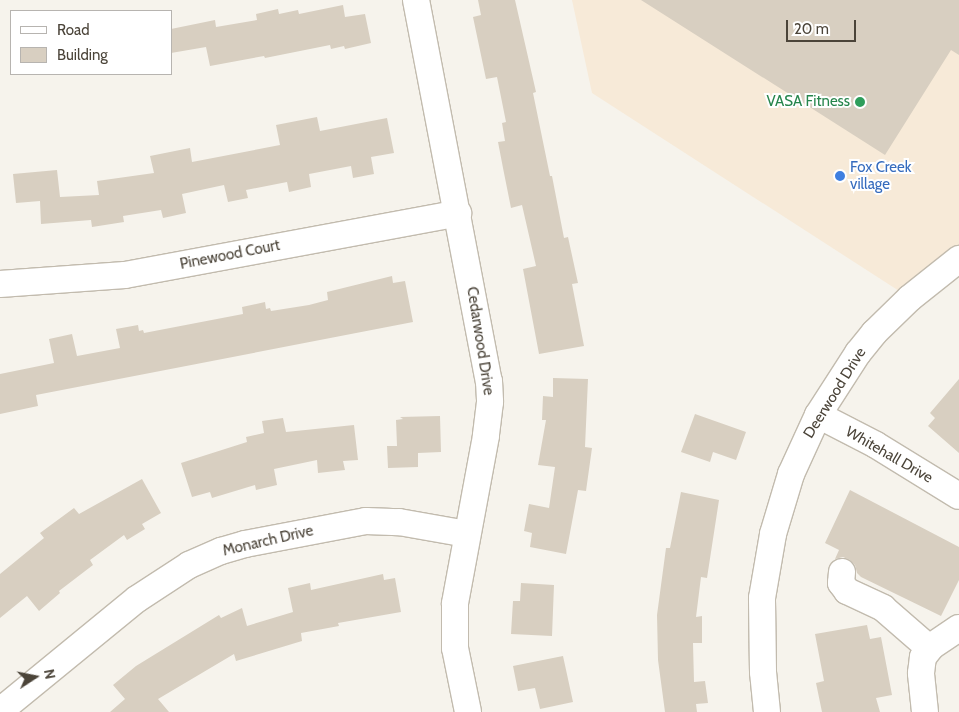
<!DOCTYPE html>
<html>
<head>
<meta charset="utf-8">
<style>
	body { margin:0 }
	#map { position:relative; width:959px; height:712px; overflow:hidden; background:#f6f3ec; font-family:Cabin,sans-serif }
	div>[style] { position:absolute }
	.commercial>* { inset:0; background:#f7ead8 }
	.building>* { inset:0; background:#d8cfc1 }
	.roads { filter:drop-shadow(1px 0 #c2bbae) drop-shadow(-1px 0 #c2bbae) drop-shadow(0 1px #c2bbae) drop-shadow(0 -1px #c2bbae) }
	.minor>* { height:26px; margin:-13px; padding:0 13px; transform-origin:13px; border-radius:13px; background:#fff }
	.dots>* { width:14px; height:14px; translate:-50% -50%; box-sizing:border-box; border:2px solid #fff; border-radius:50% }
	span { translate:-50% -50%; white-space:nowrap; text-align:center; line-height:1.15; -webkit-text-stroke:4px #fff; paint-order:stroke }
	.leisure-label { font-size:15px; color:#27864d }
	.right { translate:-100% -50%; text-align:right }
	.shop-label { font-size:15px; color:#366cbe }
	.left { translate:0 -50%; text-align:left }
	.street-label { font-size:15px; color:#4b4439 }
	.legend { position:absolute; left:10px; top:10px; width:162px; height:65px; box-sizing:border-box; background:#fff; border:1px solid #b7b4b0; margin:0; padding:6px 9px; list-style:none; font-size:15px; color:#4b4439 }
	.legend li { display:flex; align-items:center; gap:10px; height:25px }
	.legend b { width:25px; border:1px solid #b7b4b0 }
	.north { position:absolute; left:10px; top:652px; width:50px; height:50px; -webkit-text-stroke:4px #fff; paint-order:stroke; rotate:79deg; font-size:14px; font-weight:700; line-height:20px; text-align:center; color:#4b4439 }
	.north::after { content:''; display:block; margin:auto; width:18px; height:22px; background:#4b4439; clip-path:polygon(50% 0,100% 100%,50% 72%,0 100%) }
	.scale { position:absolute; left:786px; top:20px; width:70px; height:22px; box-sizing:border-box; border:2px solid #4b4439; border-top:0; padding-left:6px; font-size:15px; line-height:18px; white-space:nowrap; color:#4b4439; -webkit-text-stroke:4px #fff; paint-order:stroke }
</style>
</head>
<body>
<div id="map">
	<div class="commercial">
		<i style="clip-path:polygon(572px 0,959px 0,959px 259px,910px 298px,592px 93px)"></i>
	</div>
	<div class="building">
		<i style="clip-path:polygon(478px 0,515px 0,536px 92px,533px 93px,550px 176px,552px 176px,564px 238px,568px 237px,578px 283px,572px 284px,584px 346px,539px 354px,523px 269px,536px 266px,522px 205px,511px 208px,503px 168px,498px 142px,505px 141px,502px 123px,506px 122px,497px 77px,486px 79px,473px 17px,481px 15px)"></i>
		<i style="clip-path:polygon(641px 0,959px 0,959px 55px,951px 50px,885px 155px)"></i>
		<i style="clip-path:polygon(343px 5px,345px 17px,365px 14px,371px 43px,345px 49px,344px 46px,331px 49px,330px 45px,265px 58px,264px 56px,210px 66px,206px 47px,171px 53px,171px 29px,215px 20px,216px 27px,257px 20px,256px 14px,278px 9px,279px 14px,298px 10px,299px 14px)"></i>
		<i style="clip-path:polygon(317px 117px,320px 131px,387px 118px,394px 153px,371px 157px,374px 174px,353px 178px,351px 166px,309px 174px,311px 187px,289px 192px,287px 182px,246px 190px,248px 198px,228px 202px,224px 185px,182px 194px,186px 213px,163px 218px,161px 210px,123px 216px,124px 222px,92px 227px,91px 220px,41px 224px,40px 201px,16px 203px,13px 174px,57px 170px,60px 197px,99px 195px,97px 181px,154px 173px,150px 156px,190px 148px,192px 162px,280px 145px,276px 125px)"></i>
		<i style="clip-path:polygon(392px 276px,393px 283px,405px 281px,413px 322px,36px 395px,38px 406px,0 414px,0 374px,54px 363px,49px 339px,72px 334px,77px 356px,120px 348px,116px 329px,138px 325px,139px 331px,143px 330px,144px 333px,243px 314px,242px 307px,265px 302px,266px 309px,270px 308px,271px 311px,309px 305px,328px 300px,327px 292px)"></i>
		<i style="clip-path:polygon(553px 378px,588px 379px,585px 447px,592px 448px,586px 491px,578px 490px,566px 554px,530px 547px,532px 533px,524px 531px,529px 504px,549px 508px,555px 467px,538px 465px,546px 420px,542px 420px,543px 396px,553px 397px)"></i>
		<i style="clip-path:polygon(959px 379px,959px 453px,928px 426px,935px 418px,930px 413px)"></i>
		<i style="clip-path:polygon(695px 414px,746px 432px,736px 460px,713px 452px,710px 462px,681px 452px)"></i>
		<i style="clip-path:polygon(440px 416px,441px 452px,418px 453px,418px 467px,388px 468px,387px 446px,397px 446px,396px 420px,403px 419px,400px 417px)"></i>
		<i style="clip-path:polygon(283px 418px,286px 432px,354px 425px,358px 460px,343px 461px,345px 470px,318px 473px,317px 460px,274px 469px,277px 485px,256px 490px,255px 485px,212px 498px,210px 492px,192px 497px,181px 463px,247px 442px,246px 437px,264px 433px,262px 421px)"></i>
		<i style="clip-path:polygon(142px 479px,161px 513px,142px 524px,145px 529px,127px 540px,124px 535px,90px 560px,93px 565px,59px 591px,60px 593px,39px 611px,27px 596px,0 618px,0 574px,44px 538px,40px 533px,74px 508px,79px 514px)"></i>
		<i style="clip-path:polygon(850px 490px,959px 547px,959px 580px,941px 616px,861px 577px,857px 573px,855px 565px,850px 560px,843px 557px,835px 559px,839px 550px,825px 543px)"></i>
		<i style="clip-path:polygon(681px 492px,719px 500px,707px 578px,701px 577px,696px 617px,702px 616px,702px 643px,693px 643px,694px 682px,705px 681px,708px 703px,696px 704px,697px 712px,665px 712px,658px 660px,657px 615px,666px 548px,670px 548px)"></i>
		<i style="clip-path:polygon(383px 574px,384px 580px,395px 578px,401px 612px,338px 623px,339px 626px,301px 633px,302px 641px,236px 661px,234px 654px,158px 699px,169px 712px,110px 712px,125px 699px,113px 685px,136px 666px,219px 615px,221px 618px,242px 608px,247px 626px,293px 612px,288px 588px,310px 583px,311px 590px)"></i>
		<i style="clip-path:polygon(521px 583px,554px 585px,552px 636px,511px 634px,513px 601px,520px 601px)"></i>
		<i style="clip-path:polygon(867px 625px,870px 639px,881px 637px,892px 695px,876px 698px,880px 712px,822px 712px,816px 683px,824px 681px,815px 634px)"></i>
		<i style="clip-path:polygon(563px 656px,573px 702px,540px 709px,535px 688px,518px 691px,513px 666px)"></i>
	</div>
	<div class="roads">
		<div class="minor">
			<i style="left:416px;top:0;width:388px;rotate:79.2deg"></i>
			<i style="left:489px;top:381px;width:21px;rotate:87deg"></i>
			<i style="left:490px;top:402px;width:34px;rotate:97deg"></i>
			<i style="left:486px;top:436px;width:171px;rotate:100.5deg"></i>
			<i style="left:455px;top:604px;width:44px;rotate:90deg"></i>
			<i style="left:455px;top:648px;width:65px;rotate:78.5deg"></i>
			<i style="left:0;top:284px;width:125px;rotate:-4.1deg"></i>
			<i style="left:125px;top:275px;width:339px;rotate:-10.5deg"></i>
			<i style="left:818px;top:415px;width:65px;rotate:27.3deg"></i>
			<i style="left:876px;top:445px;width:97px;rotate:31.6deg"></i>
			<i style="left:842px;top:572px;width:11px;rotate:95deg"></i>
			<i style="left:841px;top:583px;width:10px;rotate:53deg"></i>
			<i style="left:847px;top:591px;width:40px;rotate:25deg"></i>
			<i style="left:883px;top:608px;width:61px;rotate:41deg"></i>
			<i style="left:0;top:711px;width:177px;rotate:-39.3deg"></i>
			<i style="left:137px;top:599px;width:62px;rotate:-33.2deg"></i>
			<i style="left:189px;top:565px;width:35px;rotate:-24deg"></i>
			<i style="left:221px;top:551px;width:25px;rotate:-16deg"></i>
			<i style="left:245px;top:544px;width:123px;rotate:-10.8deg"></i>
			<i style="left:366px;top:521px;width:33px;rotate:2deg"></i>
			<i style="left:399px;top:522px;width:69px;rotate:10deg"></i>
			<i style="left:767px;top:712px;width:40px;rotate:-95.7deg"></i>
			<i style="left:763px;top:672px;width:74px;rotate:-90.8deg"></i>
			<i style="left:762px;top:598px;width:65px;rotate:-80.2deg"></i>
			<i style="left:773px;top:534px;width:63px;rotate:-73.3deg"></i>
			<i style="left:791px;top:474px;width:65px;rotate:-65.4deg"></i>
			<i style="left:818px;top:415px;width:74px;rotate:-57.2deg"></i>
			<i style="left:858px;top:353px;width:26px;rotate:-51deg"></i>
			<i style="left:874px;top:333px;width:50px;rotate:-44.2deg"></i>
			<i style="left:910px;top:298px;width:63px;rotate:-38.5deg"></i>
			<i style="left:925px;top:712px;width:39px;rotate:-96deg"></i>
			<i style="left:921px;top:673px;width:16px;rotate:-83deg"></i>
			<i style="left:923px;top:657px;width:14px;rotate:-51deg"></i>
			<i style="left:932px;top:646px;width:32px;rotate:-34deg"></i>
		</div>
	</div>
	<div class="dots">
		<i style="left:860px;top:102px;background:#2e9e5b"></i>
		<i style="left:840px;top:176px;background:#3f7fe0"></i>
	</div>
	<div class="leisure-label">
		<span class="right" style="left:850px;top:102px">VASA Fitness</span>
	</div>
	<div class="shop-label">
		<span class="left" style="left:850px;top:176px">Fox Creek<br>village</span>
	</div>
	<div class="street-label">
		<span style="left:230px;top:255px;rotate:-11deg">Pinewood Court</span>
		<span style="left:480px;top:341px;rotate:81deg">Cedarwood Drive</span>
		<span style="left:835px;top:393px;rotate:-58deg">Deerwood Drive</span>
		<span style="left:889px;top:455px;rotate:30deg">Whitehall Drive</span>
		<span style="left:268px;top:541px;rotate:-13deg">Monarch Drive</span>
	</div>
	<ul class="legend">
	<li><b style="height:6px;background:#fff"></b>Road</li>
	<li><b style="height:14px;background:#d8cfc1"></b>Building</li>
	</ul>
	<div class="north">N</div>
	<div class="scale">20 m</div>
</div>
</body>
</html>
